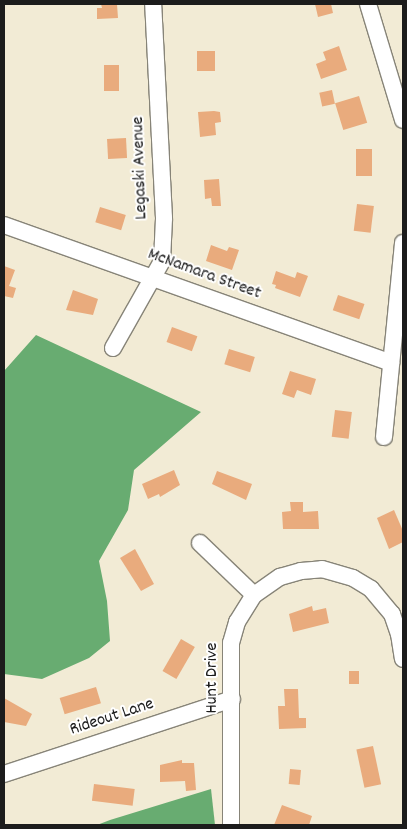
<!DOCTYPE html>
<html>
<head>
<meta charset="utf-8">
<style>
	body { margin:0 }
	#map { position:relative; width:407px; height:829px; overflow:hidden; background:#f2ebd5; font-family:Dekko,sans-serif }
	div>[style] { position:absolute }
	.forest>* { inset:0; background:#68ac71 }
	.building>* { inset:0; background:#e9ab7d; transform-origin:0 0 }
	.roads { filter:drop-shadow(1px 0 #878478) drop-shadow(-1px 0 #878478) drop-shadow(0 1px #878478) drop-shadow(0 -1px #878478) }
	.minor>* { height:16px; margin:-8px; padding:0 8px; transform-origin:8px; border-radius:8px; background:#fff }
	span { translate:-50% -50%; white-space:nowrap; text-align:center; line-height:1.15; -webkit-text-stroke:4px #fff; paint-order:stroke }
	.street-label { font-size:18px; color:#1c1c1c }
	.frame { position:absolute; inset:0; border:5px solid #1c1c1c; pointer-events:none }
</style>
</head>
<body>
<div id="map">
	<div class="forest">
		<i style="clip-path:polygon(36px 335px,201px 412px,134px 470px,128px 510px,99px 561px,107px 601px,110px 641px,89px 658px,42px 679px,4px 674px,4px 371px)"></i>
		<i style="clip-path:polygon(211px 789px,215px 825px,97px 825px,110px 820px)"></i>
	</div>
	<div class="building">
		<i style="clip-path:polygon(101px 4px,117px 4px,118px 18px,97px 19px,97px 8px,102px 8px)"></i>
		<i style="clip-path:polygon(315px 4px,331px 4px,333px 13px,318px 17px)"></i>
		<i style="clip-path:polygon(339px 46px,347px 70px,321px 79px,316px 64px,326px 60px,323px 52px)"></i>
		<i style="left:197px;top:51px;width:18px;height:20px"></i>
		<i style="left:104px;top:65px;width:15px;height:26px"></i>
		<i style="left:332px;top:90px;width:14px;height:13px;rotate:78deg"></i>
		<i style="left:359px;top:96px;width:28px;height:25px;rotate:73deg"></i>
		<i style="clip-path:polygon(214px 111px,220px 112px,221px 122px,215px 123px,216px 135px,200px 137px,198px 112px)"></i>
		<i style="left:126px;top:138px;width:20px;height:19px;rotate:87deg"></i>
		<i style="left:356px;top:149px;width:16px;height:27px"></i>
		<i style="clip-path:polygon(219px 179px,221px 206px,212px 206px,211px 198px,205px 199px,204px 180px)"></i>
		<i style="left:357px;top:204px;width:17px;height:27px;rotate:7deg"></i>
		<i style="left:100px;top:207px;width:27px;height:16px;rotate:17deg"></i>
		<i style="clip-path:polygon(211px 245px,227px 251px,229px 247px,239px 250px,232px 270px,206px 261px)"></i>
		<i style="clip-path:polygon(4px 266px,15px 270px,9px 286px,16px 288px,13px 298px,4px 296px)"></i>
		<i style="clip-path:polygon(276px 271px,295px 278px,297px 272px,308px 276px,300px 297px,275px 288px,276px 285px,272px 284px)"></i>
		<i style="clip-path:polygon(73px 290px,98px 299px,93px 315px,66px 310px)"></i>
		<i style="left:338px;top:295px;width:28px;height:16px;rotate:19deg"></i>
		<i style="left:172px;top:327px;width:27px;height:16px;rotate:20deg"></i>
		<i style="left:229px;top:349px;width:27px;height:16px;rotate:17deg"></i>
		<i style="clip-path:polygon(290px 371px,316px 379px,311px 395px,297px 390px,294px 398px,282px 394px)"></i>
		<i style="left:335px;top:410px;width:17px;height:27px;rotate:7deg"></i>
		<i style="clip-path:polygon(174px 470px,180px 485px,160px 497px,159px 494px,148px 499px,142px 484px)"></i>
		<i style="clip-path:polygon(217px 471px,252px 484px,246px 500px,212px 484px)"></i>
		<i style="clip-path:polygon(290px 502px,303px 502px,303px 512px,318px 511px,319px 529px,283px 529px,282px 512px,291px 511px)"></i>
		<i style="clip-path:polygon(394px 510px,403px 531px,403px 542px,389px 549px,377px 518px)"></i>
		<i style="clip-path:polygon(135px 549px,154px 584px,141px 591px,120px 558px)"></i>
		<i style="clip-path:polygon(312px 606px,313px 611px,326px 608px,329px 623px,293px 632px,289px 614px)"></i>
		<i style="left:181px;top:639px;width:16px;height:37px;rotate:30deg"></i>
		<i style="left:349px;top:671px;width:10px;height:13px"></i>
		<i style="left:96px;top:687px;width:17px;height:38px;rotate:73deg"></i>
		<i style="clip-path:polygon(284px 689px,298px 689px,299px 718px,306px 718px,306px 728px,279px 729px,278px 706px,285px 706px)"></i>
		<i style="clip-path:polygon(4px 698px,32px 714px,26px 726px,4px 722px)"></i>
		<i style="left:373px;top:746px;width:39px;height:17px;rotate:78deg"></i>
		<i style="clip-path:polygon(182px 760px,182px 763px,194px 763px,196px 790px,186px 791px,185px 781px,160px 782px,160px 765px)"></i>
		<i style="left:290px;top:769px;width:11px;height:15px;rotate:5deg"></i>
		<i style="left:94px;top:784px;width:41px;height:17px;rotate:7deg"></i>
		<i style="clip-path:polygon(282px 805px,312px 816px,309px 825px,274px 825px)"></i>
	</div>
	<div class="roads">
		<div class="minor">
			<i style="left:368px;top:4px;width:121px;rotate:73.2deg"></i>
			<i style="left:4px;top:225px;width:411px;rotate:19.6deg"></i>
			<i style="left:113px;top:348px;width:100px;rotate:-60.6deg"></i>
			<i style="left:162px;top:261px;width:43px;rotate:-87.3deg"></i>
			<i style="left:164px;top:218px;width:214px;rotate:-92.9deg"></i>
			<i style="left:384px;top:437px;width:195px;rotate:-84.4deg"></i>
			<i style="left:200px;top:543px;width:75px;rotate:43.9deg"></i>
			<i style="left:4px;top:774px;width:240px;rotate:-18.2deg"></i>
			<i style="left:231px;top:825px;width:182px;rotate:-90deg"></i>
			<i style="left:231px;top:643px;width:22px;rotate:-74deg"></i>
			<i style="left:237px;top:622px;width:32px;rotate:-58deg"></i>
			<i style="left:254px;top:595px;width:32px;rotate:-35deg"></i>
			<i style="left:280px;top:577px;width:22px;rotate:-16deg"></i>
			<i style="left:301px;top:571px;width:21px;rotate:-5deg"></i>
			<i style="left:322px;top:569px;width:32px;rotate:16deg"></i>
			<i style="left:353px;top:578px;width:21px;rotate:31deg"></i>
			<i style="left:371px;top:589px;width:33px;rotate:50deg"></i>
			<i style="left:392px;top:614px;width:21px;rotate:71deg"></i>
			<i style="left:399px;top:634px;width:25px;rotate:81deg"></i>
		</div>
	</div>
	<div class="street-label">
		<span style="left:141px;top:168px;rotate:-92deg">Legaski Avenue</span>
		<span style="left:204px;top:275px;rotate:20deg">McNamara Street</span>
		<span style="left:213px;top:678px;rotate:-90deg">Hunt Drive</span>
		<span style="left:112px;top:718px;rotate:-18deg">Rideout Lane</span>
	</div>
	<div class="frame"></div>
</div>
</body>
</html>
